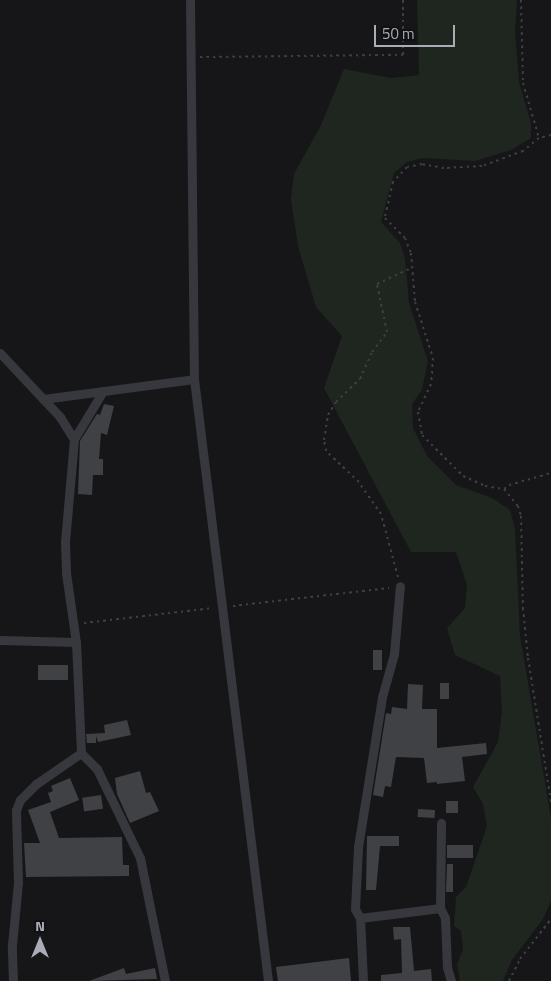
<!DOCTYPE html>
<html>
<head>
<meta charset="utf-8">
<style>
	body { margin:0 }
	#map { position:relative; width:551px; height:981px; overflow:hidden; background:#161618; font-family:"Titillium Web",sans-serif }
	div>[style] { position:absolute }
	.green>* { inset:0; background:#1e261f }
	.building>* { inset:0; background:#404145; transform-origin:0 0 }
	.path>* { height:2px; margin-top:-1px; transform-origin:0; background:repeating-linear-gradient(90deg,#3d3f44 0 2.5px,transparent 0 6.5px) }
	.street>* { height:9px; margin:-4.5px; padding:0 4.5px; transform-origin:4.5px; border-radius:4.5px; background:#37383d }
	span { translate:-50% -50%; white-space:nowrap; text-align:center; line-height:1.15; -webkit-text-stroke:4.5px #111113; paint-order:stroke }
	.north { position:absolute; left:15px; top:916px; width:50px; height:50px; -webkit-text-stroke:4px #111113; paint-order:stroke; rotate:0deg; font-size:14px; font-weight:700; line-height:20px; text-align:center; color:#a8adb8 }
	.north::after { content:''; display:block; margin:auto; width:18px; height:22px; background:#a8adb8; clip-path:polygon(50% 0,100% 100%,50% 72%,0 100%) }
	.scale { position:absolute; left:374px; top:25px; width:81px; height:22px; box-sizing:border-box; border:2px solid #a8adb8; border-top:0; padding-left:6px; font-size:15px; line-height:18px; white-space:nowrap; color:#a8adb8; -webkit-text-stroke:4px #111113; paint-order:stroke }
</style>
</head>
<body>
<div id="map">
	<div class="green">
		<i style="clip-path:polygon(417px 0,517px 0,515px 31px,519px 82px,531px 123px,531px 138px,511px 150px,475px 161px,423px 158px,407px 162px,394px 173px,381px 222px,400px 243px,405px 258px,409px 303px,428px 361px,422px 390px,412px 404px,413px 428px,427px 456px,456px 485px,492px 498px,510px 510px,515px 529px,520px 636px,551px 818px,551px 901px,543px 919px,512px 960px,503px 981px,460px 981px,457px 964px,463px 950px,461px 931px,454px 926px,456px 897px,466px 887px,487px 826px,483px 804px,473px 787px,498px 742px,502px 712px,500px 676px,455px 655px,447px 628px,465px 608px,467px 585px,456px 552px,411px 552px,324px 388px,342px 336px,316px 307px,298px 246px,291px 199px,294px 174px,321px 125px,344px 69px,391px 78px,419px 75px)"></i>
	</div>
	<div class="building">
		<i style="clip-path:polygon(104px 404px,114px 406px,107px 435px,101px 433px,99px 459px,103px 459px,103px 475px,93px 475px,92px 495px,78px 494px,80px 441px,97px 414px,100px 415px)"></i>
		<i style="left:373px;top:650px;width:9px;height:20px"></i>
		<i style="left:38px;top:665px;width:30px;height:15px"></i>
		<i style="left:440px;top:683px;width:9px;height:16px"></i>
		<i style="clip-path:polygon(408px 684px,423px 685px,422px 709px,437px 709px,437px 748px,486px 743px,487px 754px,462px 757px,465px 781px,437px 784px,437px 782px,427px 783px,424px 758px,396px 757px,391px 787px,385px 786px,383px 797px,373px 795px,386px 713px,391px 714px,392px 707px,407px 709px)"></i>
		<i style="clip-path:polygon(127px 720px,131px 735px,98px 742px,96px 736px,96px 743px,87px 743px,86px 734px,105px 733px,104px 725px)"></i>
		<i style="clip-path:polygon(140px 771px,146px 793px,150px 792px,159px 811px,130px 823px,117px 794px,115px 778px)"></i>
		<i style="clip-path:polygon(70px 778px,79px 800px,50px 812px,59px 838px,122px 837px,123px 865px,129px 865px,129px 876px,26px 877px,24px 843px,40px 843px,28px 810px,51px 802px,48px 793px,53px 791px,51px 786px)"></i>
		<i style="left:101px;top:795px;width:14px;height:19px;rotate:82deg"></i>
		<i style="left:446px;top:801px;width:12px;height:12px"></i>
		<i style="left:418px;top:809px;width:17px;height:8px;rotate:3deg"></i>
		<i style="clip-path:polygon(367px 836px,399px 836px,399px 846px,380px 846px,376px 890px,366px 890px)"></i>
		<i style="left:447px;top:845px;width:26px;height:13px"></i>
		<i style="clip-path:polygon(447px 864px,453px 864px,453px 892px,446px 892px)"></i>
		<i style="clip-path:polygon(393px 927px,410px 927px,414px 971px,431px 969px,432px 981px,381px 981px,381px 975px,402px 973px,401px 939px,394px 940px)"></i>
		<i style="clip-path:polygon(349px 958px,351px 981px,278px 981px,276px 967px)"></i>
		<i style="clip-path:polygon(124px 968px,126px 974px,155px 968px,157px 979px,89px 981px)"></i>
	</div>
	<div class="path">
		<i style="left:521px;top:0;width:83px;rotate:88.6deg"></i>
		<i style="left:523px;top:83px;width:57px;rotate:73.8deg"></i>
		<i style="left:200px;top:57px;width:203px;rotate:-0.6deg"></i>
		<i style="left:403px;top:55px;width:55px;rotate:-90deg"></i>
		<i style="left:551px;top:135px;width:12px;rotate:166deg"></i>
		<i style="left:539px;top:138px;width:21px;rotate:141deg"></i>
		<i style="left:523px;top:151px;width:44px;rotate:159.9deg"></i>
		<i style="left:482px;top:166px;width:38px;rotate:177deg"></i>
		<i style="left:444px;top:168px;width:22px;rotate:-170deg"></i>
		<i style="left:422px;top:164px;width:15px;rotate:169deg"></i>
		<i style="left:407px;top:167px;width:21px;rotate:133deg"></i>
		<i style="left:393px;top:182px;width:37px;rotate:103deg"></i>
		<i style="left:385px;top:218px;width:28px;rotate:45deg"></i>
		<i style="left:405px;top:238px;width:16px;rotate:68deg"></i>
		<i style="left:411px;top:253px;width:49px;rotate:85.3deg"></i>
		<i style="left:415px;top:302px;width:59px;rotate:72.2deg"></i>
		<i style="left:433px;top:358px;width:26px;rotate:94deg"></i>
		<i style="left:431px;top:384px;width:31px;rotate:115deg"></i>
		<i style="left:418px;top:412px;width:23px;rotate:80deg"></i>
		<i style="left:422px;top:435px;width:58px;rotate:45deg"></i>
		<i style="left:463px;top:476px;width:24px;rotate:24deg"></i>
		<i style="left:485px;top:486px;width:19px;rotate:9deg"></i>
		<i style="left:504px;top:489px;width:22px;rotate:51deg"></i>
		<i style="left:518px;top:506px;width:10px;rotate:73deg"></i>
		<i style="left:521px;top:516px;width:92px;rotate:88.8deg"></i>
		<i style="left:523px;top:608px;width:50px;rotate:84.3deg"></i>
		<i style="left:528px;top:658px;width:146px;rotate:80.9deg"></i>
		<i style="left:504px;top:489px;width:6px;rotate:-39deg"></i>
		<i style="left:509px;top:485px;width:44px;rotate:-15.9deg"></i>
		<i style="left:398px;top:577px;width:65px;rotate:-105.1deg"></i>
		<i style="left:381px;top:514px;width:39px;rotate:-125deg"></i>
		<i style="left:359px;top:482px;width:45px;rotate:-136.8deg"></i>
		<i style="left:326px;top:451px;width:11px;rotate:-100deg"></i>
		<i style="left:324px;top:440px;width:25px;rotate:-81deg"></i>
		<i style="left:328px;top:415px;width:15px;rotate:-58deg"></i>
		<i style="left:336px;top:402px;width:33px;rotate:-44deg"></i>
		<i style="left:360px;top:379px;width:30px;rotate:-66deg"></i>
		<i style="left:372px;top:352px;width:25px;rotate:-53deg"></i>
		<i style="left:387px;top:332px;width:49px;rotate:-101.8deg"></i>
		<i style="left:377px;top:284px;width:38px;rotate:-25deg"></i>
		<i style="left:233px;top:606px;width:157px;rotate:-6.6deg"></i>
		<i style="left:84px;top:623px;width:130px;rotate:-6.6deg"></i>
		<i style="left:509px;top:981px;width:25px;rotate:-63deg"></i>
		<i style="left:520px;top:959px;width:51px;rotate:-52.2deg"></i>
	</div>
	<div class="street">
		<i style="left:190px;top:0;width:379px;rotate:89.4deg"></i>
		<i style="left:194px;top:379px;width:607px;rotate:82.99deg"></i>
		<i style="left:0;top:353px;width:88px;rotate:46.8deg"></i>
		<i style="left:60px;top:417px;width:26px;rotate:58deg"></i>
		<i style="left:103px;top:391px;width:56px;rotate:121.1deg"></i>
		<i style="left:74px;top:439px;width:103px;rotate:95deg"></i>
		<i style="left:65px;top:542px;width:31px;rotate:88deg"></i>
		<i style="left:66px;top:573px;width:70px;rotate:81.8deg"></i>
		<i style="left:76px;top:642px;width:111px;rotate:87.4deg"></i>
		<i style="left:81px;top:753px;width:23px;rotate:45deg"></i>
		<i style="left:97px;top:769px;width:99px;rotate:64.2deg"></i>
		<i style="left:140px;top:858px;width:126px;rotate:78.5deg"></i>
		<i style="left:43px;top:399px;width:152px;rotate:-7.5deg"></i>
		<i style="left:0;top:640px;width:76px;rotate:1.5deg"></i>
		<i style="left:440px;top:908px;width:85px;rotate:-89.3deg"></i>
		<i style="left:360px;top:918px;width:81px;rotate:-7.1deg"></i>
		<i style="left:440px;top:908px;width:11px;rotate:63deg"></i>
		<i style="left:445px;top:918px;width:49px;rotate:87.7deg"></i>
		<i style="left:447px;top:967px;width:15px;rotate:74deg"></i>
		<i style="left:13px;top:981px;width:36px;rotate:-92deg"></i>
		<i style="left:12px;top:945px;width:62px;rotate:-84.5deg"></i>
		<i style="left:18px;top:883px;width:73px;rotate:-91.6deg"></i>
		<i style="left:16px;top:810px;width:11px;rotate:-68deg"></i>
		<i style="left:20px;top:800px;width:23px;rotate:-45deg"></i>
		<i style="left:36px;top:784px;width:55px;rotate:-34.6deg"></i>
		<i style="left:363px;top:981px;width:63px;rotate:-92.7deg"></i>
		<i style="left:360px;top:918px;width:10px;rotate:-119deg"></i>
		<i style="left:355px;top:909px;width:62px;rotate:-87.2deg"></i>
		<i style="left:358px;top:847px;width:152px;rotate:-80.9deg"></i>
		<i style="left:382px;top:697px;width:45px;rotate:-74.4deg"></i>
		<i style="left:394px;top:654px;width:68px;rotate:-85deg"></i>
	</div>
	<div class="north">N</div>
	<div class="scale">50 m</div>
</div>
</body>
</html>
